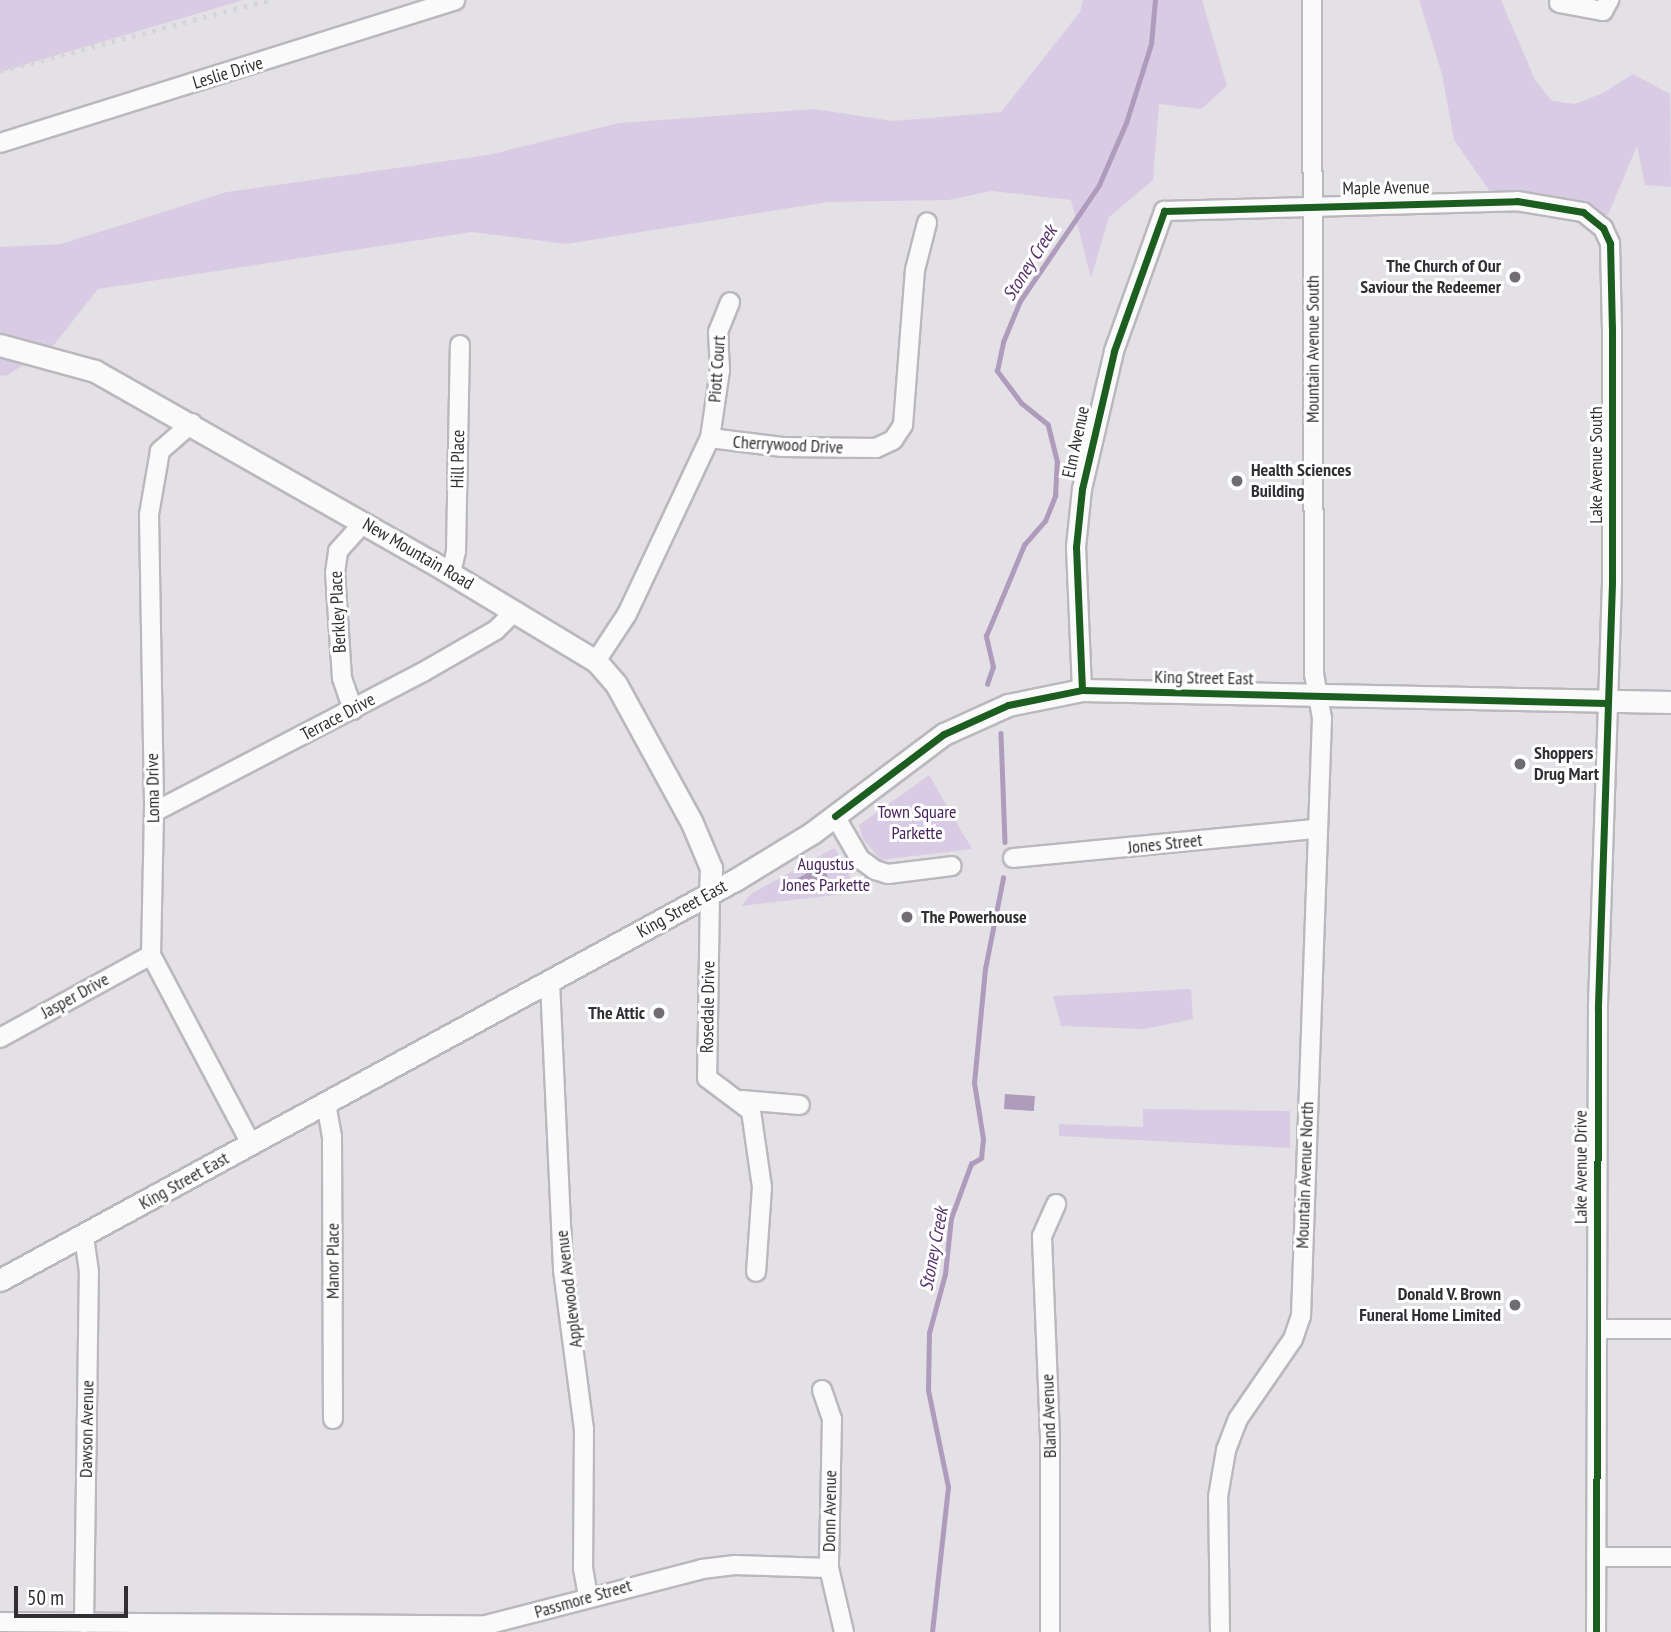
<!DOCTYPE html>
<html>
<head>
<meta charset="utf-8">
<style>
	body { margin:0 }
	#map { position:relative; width:1671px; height:1632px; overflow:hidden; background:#e3e0e6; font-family:"PT Sans Narrow",sans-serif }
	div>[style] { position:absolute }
	.green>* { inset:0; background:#dacbe4 }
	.water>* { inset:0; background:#af9bbb; transform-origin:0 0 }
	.stream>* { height:4.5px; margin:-2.25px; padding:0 2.25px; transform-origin:2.25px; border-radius:2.25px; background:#af9bbb }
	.roads { filter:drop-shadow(2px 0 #bbb8bd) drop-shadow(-2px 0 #bbb8bd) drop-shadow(0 2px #bbb8bd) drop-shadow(0 -2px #bbb8bd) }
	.minor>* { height:18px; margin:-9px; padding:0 9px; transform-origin:9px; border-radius:9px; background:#fbfafb }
	.major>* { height:21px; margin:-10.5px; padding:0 10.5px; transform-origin:10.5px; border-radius:10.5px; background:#fbfafb }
	.rail>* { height:4.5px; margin-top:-2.25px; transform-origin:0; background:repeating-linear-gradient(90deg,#d5d4d6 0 3.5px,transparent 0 10.5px) }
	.cycleway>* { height:7px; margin:-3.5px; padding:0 3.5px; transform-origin:3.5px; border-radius:3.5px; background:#1b5e20 }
	.dots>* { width:19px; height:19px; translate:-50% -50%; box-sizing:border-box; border:4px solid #fff; border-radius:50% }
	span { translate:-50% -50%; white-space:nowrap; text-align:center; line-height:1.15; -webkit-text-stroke:6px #fff; paint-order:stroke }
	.street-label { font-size:18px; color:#312f33 }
	.poi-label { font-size:18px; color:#312f33; font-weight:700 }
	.right { translate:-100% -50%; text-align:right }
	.left { translate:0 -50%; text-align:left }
	.park-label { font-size:18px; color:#49245d }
	.water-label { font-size:19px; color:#59336d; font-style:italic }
	.scale { position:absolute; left:14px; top:1586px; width:114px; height:32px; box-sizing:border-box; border:4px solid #312f33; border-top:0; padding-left:9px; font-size:21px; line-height:24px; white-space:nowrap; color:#312f33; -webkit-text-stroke:5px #fff; paint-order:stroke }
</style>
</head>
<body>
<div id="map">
	<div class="green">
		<i style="clip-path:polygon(0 0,243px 0,0 72px)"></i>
		<i style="clip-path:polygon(1083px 0,1202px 0,1227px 86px,1201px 109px,1159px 104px,1153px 180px,1109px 217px,1091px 278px,1071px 200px,992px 191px,948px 200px,828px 202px,566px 244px,472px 232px,98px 289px,53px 346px,6px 376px,0 375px,0 247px,61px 244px,227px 192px,488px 155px,619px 123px,814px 109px,893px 121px,1001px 112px,1080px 12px)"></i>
		<i style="clip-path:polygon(1419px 0,1501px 0,1535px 80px,1552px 101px,1575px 104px,1603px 93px,1633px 74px,1670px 94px,1671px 187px,1645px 185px,1637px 146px,1608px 215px,1505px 213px,1454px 140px,1442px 74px)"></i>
		<i style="clip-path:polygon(929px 775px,972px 849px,881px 860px,863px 839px,859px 825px)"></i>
		<i style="clip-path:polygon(834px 848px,848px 867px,852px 893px,741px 906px,751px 894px)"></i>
		<i style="clip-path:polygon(1191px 989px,1193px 1019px,1144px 1029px,1061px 1026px,1053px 996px)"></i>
		<i style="clip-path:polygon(1143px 1109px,1290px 1111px,1290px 1148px,1059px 1136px,1059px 1124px,1143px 1127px)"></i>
	</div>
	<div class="water">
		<i style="clip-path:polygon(823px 864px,830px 883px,795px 883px,795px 880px)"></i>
		<i style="left:1005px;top:1094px;width:30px;height:15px;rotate:4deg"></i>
	</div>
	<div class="stream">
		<i style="left:987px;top:684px;width:18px;rotate:-71deg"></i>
		<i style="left:993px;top:667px;width:32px;rotate:-103deg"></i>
		<i style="left:986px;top:636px;width:99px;rotate:-67.3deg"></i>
		<i style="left:1024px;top:545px;width:32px;rotate:-49deg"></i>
		<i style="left:1045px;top:521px;width:27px;rotate:-68deg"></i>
		<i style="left:1055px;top:496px;width:34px;rotate:-87deg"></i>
		<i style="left:1057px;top:462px;width:38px;rotate:-104deg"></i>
		<i style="left:1048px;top:425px;width:35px;rotate:-141deg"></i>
		<i style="left:1021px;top:403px;width:40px;rotate:-127deg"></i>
		<i style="left:997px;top:371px;width:30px;rotate:-78deg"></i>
		<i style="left:1003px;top:342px;width:44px;rotate:-67.5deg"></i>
		<i style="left:1020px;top:301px;width:140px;rotate:-55.7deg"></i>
		<i style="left:1099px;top:185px;width:68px;rotate:-66.5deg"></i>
		<i style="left:1126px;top:123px;width:83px;rotate:-72.4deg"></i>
		<i style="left:1151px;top:44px;width:44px;rotate:-84.8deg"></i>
		<i style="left:1001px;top:733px;width:109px;rotate:87.9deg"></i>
		<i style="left:932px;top:1632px;width:146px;rotate:-83.7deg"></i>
		<i style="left:948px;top:1487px;width:99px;rotate:-101.7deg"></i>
		<i style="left:928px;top:1390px;width:57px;rotate:-89deg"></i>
		<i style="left:929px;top:1333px;width:61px;rotate:-74.8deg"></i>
		<i style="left:945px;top:1274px;width:56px;rotate:-83.9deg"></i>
		<i style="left:951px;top:1218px;width:58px;rotate:-69.7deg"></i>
		<i style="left:971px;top:1164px;width:12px;rotate:-31deg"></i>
		<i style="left:981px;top:1158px;width:19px;rotate:-84deg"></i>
		<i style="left:983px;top:1139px;width:57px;rotate:-99.1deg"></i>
		<i style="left:974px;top:1083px;width:115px;rotate:-84.5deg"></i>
		<i style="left:985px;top:969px;width:93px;rotate:-78.8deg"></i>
	</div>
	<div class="roads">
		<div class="minor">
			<i style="left:1559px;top:3px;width:45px;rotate:10.3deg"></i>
			<i style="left:1603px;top:11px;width:13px;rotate:-61deg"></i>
			<i style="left:0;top:143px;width:477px;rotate:-17.4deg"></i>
			<i style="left:192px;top:423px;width:43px;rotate:138.8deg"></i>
			<i style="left:160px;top:451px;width:65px;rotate:99.8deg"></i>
			<i style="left:149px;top:515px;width:297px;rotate:89deg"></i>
			<i style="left:154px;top:812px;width:143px;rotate:91.2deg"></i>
			<i style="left:151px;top:955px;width:214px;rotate:62.1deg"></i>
			<i style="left:710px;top:438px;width:69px;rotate:-81.6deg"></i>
			<i style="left:720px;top:370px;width:38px;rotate:-93deg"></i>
			<i style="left:718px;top:332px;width:32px;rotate:-68deg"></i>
			<i style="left:451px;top:573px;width:23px;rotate:-77deg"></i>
			<i style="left:456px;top:551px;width:206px;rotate:-88.9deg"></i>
			<i style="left:596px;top:661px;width:56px;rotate:-56.6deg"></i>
			<i style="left:627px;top:614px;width:195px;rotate:-64.8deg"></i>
			<i style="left:710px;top:438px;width:73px;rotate:7.1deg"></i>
			<i style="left:782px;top:447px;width:94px;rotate:0.6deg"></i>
			<i style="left:876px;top:448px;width:19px;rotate:-25deg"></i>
			<i style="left:893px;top:440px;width:18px;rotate:-56deg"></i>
			<i style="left:903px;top:425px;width:155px;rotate:-85.6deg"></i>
			<i style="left:915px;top:270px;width:49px;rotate:-75.7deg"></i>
			<i style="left:1082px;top:690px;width:143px;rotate:-92.4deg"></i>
			<i style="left:1076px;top:547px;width:58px;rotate:-84.1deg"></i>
			<i style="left:1082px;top:489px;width:142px;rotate:-76.9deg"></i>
			<i style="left:1114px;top:351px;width:149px;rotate:-70.3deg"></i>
			<i style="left:1164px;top:211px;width:353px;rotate:-1.6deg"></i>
			<i style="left:1517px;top:201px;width:67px;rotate:9.5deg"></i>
			<i style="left:1583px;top:212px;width:26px;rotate:39deg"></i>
			<i style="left:1603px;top:228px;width:17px;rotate:65deg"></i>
			<i style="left:1610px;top:243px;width:85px;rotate:88.7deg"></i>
			<i style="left:1612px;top:328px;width:255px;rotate:90deg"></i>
			<i style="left:1612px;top:583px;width:426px;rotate:91.9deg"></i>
			<i style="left:1598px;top:1009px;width:623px;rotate:90.18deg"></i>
			<i style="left:353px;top:710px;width:34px;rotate:-109deg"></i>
			<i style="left:342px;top:678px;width:105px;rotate:-93.8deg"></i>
			<i style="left:335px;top:573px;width:22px;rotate:-82deg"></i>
			<i style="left:338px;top:551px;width:38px;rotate:-48deg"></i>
			<i style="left:154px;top:812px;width:303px;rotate:-27.5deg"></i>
			<i style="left:423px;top:672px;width:84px;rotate:-29.9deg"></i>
			<i style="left:496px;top:630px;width:27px;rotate:-45deg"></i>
			<i style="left:835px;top:816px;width:50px;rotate:59.8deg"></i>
			<i style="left:860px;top:859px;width:19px;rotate:36deg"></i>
			<i style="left:875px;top:870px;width:14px;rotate:17deg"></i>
			<i style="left:888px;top:874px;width:64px;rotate:-7.1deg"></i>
			<i style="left:1013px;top:858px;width:304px;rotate:-5.5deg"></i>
			<i style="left:710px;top:893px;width:185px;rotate:90.9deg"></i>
			<i style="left:707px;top:1078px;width:55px;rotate:36.9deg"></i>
			<i style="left:751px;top:1111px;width:77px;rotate:81.8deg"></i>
			<i style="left:762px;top:1187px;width:85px;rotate:94deg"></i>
			<i style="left:550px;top:982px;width:288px;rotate:87.4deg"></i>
			<i style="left:563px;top:1270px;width:160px;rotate:82.5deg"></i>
			<i style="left:584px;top:1429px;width:139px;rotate:90.4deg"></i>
			<i style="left:583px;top:1568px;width:27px;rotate:80deg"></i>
			<i style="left:0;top:1038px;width:172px;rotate:-28.8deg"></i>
			<i style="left:742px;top:1100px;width:58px;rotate:4.9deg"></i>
			<i style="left:326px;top:1103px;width:34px;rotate:80deg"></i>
			<i style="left:332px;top:1136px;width:283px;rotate:89.8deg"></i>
			<i style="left:1597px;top:1329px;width:74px"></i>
			<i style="left:822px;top:1390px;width:31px;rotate:71deg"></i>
			<i style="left:832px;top:1419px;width:149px;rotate:91.2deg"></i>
			<i style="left:829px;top:1568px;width:66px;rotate:76.8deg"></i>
			<i style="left:1596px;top:1557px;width:75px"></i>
			<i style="left:0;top:1622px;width:486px;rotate:0.4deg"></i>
			<i style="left:486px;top:1625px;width:223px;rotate:-14.5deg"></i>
			<i style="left:702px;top:1569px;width:33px;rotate:-7deg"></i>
			<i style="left:735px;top:1565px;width:94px;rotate:1.8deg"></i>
			<i style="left:84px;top:1623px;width:351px;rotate:-89.2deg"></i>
			<i style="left:89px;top:1272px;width:36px;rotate:-98deg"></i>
			<i style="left:1050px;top:1632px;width:195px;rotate:-90deg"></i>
			<i style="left:1050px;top:1437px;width:201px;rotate:-92.3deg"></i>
			<i style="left:1042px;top:1236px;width:35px;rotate:-66deg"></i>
			<i style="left:1220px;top:1632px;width:135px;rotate:-90.8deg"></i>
			<i style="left:1218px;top:1497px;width:48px;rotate:-80.3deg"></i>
			<i style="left:1226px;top:1450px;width:33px;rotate:-69deg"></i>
			<i style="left:1238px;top:1419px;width:97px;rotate:-55.5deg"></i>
			<i style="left:1293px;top:1339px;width:24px;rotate:-71deg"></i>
			<i style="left:1301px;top:1316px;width:598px;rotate:-87.99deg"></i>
			<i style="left:1322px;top:718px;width:45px;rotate:-100.3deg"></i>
			<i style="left:1314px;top:674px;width:674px;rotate:-90.17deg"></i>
		</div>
		<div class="major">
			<i style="left:0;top:345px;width:98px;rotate:15.3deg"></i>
			<i style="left:95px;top:371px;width:385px;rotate:29.6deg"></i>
			<i style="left:430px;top:561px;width:194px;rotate:31.1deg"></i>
			<i style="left:596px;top:661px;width:30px;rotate:49deg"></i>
			<i style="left:616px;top:684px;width:158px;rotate:61.3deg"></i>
			<i style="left:692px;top:823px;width:49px;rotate:67.1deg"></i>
			<i style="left:711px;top:868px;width:25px;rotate:92deg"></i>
			<i style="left:0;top:1280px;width:837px;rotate:-28.56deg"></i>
			<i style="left:735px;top:880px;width:90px;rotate:-31.4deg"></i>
			<i style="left:812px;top:833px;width:165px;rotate:-36.9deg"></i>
			<i style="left:944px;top:734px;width:70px;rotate:-24.4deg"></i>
			<i style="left:1008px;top:705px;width:76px;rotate:-11.5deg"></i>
			<i style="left:1082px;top:690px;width:589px;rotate:1.17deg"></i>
		</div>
	</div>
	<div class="rail">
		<i style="left:0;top:71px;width:278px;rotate:-14.8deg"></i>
	</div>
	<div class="cycleway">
		<i style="left:1082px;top:690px;width:143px;rotate:-92.4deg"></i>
		<i style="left:1076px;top:547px;width:58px;rotate:-84.1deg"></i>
		<i style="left:1082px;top:489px;width:142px;rotate:-76.9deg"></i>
		<i style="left:1114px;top:351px;width:149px;rotate:-70.3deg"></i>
		<i style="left:1164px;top:211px;width:353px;rotate:-1.6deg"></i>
		<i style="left:1517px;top:201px;width:67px;rotate:9.5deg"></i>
		<i style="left:1583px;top:212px;width:26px;rotate:39deg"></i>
		<i style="left:1603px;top:228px;width:17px;rotate:65deg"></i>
		<i style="left:1610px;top:243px;width:85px;rotate:88.7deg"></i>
		<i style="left:1612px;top:328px;width:255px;rotate:90deg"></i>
		<i style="left:1612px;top:583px;width:426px;rotate:91.9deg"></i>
		<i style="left:1598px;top:1009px;width:623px;rotate:90.18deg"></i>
		<i style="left:835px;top:816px;width:136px;rotate:-37deg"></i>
		<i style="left:944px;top:734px;width:70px;rotate:-24.4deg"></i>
		<i style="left:1008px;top:705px;width:76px;rotate:-11.5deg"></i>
		<i style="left:1082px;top:690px;width:525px;rotate:1.42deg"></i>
	</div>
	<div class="dots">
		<i style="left:1515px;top:277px;background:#6f6d72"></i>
		<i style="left:1237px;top:481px;background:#6f6d72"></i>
		<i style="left:1520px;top:764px;background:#6f6d72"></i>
		<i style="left:907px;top:917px;background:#6f6d72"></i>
		<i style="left:659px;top:1013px;background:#6f6d72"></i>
		<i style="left:1515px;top:1305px;background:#6f6d72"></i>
	</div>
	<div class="street-label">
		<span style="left:228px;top:73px;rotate:-17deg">Leslie Drive</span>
		<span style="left:1386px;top:188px;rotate:-1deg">Maple Avenue</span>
		<span style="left:1313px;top:349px;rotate:-90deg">Mountain Avenue South</span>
		<span style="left:717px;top:369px;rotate:-86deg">Piott Court</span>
		<span style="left:1076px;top:442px;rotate:-78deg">Elm Avenue</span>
		<span style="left:788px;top:445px;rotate:3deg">Cherrywood Drive</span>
		<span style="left:458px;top:459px;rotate:-89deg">Hill Place</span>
		<span style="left:1596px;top:465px;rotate:-90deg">Lake Avenue South</span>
		<span style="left:418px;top:554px;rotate:30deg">New Mountain Road</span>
		<span style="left:338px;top:612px;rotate:-93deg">Berkley Place</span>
		<span style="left:1204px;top:678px;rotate:1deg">King Street East</span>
		<span style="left:338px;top:717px;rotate:-28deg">Terrace Drive</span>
		<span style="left:153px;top:788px;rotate:-91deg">Loma Drive</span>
		<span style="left:1165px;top:844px;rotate:-6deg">Jones Street</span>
		<span style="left:682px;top:909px;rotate:-29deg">King Street East</span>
		<span style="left:75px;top:996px;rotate:-29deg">Jasper Drive</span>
		<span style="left:708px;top:1007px;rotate:-89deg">Rosedale Drive</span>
		<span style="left:1581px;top:1167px;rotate:-90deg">Lake Avenue Drive</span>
		<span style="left:1305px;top:1175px;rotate:-88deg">Mountain Avenue North</span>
		<span style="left:184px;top:1181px;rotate:-29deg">King Street East</span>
		<span style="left:333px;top:1261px;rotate:-90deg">Manor Place</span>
		<span style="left:569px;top:1289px;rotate:-97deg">Applewood Avenue</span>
		<span style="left:1049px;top:1416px;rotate:-92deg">Bland Avenue</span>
		<span style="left:87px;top:1429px;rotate:-89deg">Dawson Avenue</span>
		<span style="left:830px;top:1511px;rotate:-89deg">Donn Avenue</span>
		<span style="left:583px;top:1599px;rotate:-16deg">Passmore Street</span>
	</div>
	<div class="poi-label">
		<span class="right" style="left:1501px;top:277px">The Church of Our<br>Saviour the Redeemer</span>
		<span class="left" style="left:1251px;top:481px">Health Sciences<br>Building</span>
		<span class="left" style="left:1534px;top:764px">Shoppers<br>Drug Mart</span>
		<span class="left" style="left:921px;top:917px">The Powerhouse</span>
		<span class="right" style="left:645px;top:1013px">The Attic</span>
		<span class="right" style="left:1501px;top:1305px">Donald V. Brown<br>Funeral Home Limited</span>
	</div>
	<div class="park-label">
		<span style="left:917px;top:823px">Town Square<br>Parkette</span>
		<span style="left:826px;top:875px">Augustus<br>Jones Parkette</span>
	</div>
	<div class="water-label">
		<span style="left:1030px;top:263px;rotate:-58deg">Stoney Creek</span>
		<span style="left:934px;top:1249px;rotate:-79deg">Stoney Creek</span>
	</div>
	<div class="scale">50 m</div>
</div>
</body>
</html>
